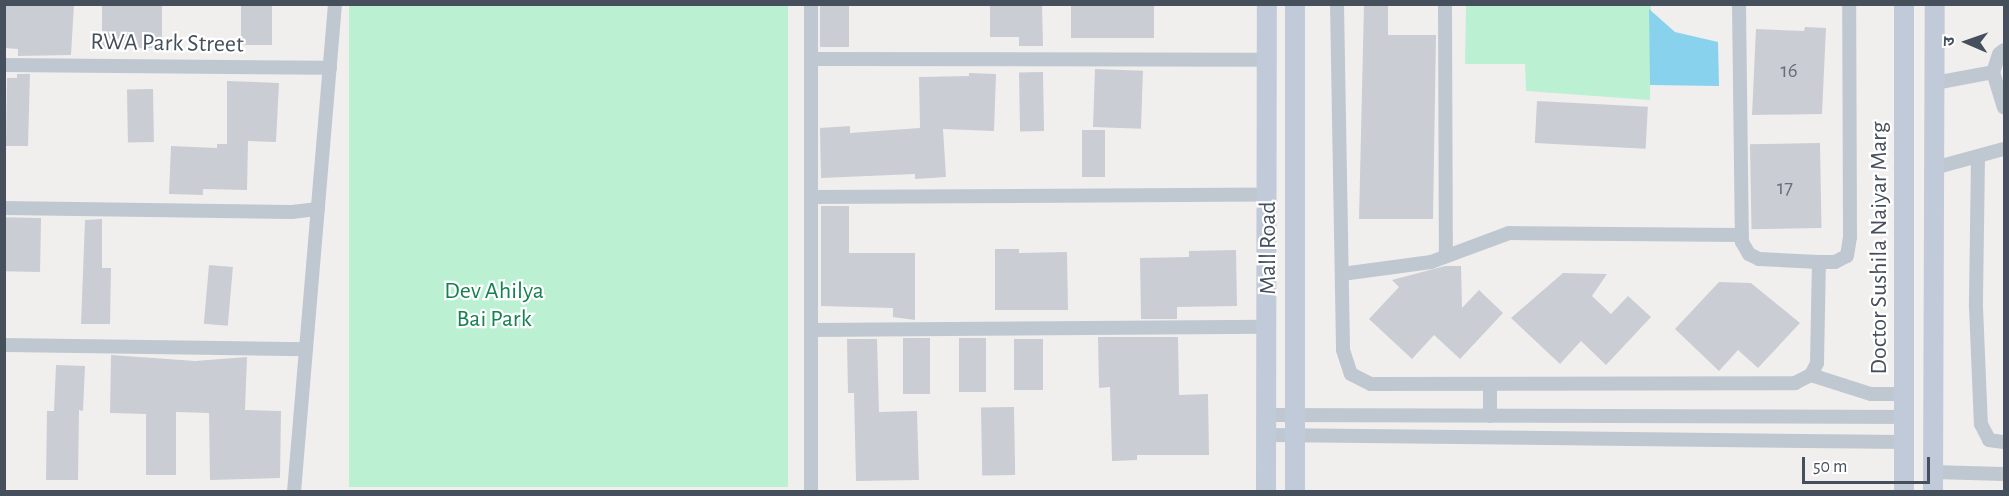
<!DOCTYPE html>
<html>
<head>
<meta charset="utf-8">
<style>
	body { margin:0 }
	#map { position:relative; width:2009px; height:496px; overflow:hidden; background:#f1efee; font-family:"Alegreya Sans","Noto Sans Devanagari",sans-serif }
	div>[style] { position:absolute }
	.green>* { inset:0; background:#bcf0d3; transform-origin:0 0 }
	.water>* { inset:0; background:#88d2ee }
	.building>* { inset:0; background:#cacdd4; transform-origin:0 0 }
	.street>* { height:14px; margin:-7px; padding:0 7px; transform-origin:7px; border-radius:7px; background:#bfc8d1 }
	.secondary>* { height:20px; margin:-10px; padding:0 10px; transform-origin:10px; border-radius:10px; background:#c1cad8 }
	span { translate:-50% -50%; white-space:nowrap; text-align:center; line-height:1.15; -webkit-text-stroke:4.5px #fff; paint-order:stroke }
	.number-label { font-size:21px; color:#676f7a }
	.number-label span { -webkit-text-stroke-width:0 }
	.street-label { font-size:24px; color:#46505c }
	.park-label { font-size:24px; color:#158051 }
	.frame { position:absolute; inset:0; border:6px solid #46505c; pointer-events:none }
	.north { position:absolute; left:1937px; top:12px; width:60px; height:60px; -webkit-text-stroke:4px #fff; paint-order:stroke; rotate:272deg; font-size:16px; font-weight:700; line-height:24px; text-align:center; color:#46505c }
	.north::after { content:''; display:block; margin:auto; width:21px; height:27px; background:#46505c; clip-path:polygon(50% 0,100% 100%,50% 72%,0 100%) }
	.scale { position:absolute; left:1802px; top:457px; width:128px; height:27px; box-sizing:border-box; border:3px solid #46505c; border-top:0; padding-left:8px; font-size:18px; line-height:21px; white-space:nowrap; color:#46505c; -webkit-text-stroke:4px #fff; paint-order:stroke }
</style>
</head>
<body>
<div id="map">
	<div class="green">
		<i style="left:349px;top:5px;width:439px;height:482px"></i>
		<i style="clip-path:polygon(1466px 5px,1651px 5px,1650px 100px,1526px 91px,1525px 64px,1465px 64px)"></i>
	</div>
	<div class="water">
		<i style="clip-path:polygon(1649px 9px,1675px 32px,1718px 42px,1719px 86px,1650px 85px)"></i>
	</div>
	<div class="building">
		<i style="clip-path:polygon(4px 4px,74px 4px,71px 55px,18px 56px,18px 49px,4px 48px)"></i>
		<i style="left:102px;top:4px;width:60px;height:44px"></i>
		<i style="left:241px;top:4px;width:31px;height:41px"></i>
		<i style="left:820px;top:4px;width:29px;height:43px"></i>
		<i style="clip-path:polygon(990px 4px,1042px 4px,1043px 46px,1019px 46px,1019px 37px,990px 37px)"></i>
		<i style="left:1071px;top:4px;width:83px;height:34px"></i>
		<i style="clip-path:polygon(1364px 4px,1388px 4px,1388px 35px,1436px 35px,1433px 219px,1359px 219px)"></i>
		<i style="clip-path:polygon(1805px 27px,1826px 28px,1822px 114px,1752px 115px,1756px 29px,1804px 31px)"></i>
		<i style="left:1095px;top:69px;width:48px;height:58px;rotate:2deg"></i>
		<i style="left:1043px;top:72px;width:59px;height:24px;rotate:89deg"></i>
		<i style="clip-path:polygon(969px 73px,996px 74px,994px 131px,943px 129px,946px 177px,915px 179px,915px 174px,821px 178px,820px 128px,850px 126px,850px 133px,920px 128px,919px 77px,969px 76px)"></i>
		<i style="clip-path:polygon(17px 74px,30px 74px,28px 146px,6px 146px,7px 78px,17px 78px)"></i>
		<i style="clip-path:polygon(227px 81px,279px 83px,276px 142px,248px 141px,247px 190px,203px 189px,203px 195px,169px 194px,171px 146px,217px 148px,217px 144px,227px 144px)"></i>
		<i style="left:153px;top:89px;width:53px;height:26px;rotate:89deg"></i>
		<i style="left:1537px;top:101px;width:111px;height:42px;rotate:3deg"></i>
		<i style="left:1082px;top:130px;width:23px;height:47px"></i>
		<i style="left:1820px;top:143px;width:85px;height:70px;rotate:89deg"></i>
		<i style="clip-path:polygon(821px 206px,849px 206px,849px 253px,915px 253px,915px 320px,893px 317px,893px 308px,821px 306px)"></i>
		<i style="left:41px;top:218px;width:54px;height:37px;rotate:91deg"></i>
		<i style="clip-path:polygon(102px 219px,102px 268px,111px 268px,110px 324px,81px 324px,85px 220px)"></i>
		<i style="clip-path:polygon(995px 249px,1019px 249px,1019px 253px,1067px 252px,1068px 310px,995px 310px)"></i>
		<i style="clip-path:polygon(1236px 250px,1237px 306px,1177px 307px,1177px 319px,1141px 319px,1140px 258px,1189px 257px,1189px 251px)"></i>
		<i style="left:209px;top:265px;width:24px;height:59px;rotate:5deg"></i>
		<i style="clip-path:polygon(1445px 266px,1461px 266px,1462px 308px,1479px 290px,1503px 313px,1460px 359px,1434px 335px,1412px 359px,1369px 319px,1399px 287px,1392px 280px)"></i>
		<i style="clip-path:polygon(1563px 273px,1607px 274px,1592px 296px,1611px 314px,1628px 296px,1651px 317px,1606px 365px,1581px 341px,1560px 364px,1511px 318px)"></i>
		<i style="clip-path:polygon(1719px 282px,1751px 283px,1800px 323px,1758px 368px,1738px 350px,1719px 371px,1675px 329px)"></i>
		<i style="clip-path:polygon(1098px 337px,1178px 337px,1179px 395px,1208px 394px,1209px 455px,1137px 455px,1137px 460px,1112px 461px,1110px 387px,1099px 388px)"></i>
		<i style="left:903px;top:338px;width:27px;height:56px"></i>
		<i style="left:959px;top:338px;width:27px;height:54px"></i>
		<i style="clip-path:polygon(847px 339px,877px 339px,879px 412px,917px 411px,919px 480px,856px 481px,854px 393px,848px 393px)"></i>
		<i style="left:1014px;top:339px;width:29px;height:51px"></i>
		<i style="clip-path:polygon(111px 355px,195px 361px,247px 357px,245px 410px,281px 411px,280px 478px,210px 480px,209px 413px,176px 412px,176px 475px,146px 475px,146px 414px,110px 413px)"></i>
		<i style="clip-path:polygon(56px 365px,85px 366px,83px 411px,79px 410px,78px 480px,46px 480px,47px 411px,54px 411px)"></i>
		<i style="left:1014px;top:407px;width:68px;height:33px;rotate:89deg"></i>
	</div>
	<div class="street">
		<i style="left:811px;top:4px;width:488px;rotate:90deg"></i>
		<i style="left:1337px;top:4px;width:346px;rotate:89deg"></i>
		<i style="left:1343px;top:350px;width:25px;rotate:72deg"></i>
		<i style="left:1351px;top:374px;width:22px;rotate:27deg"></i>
		<i style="left:1371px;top:384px;width:424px;rotate:-0.1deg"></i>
		<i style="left:1795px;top:383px;width:18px;rotate:-27deg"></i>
		<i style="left:1811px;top:375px;width:13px;rotate:-63deg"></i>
		<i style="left:1817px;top:363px;width:101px;rotate:-88.9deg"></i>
		<i style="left:1819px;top:262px;width:16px"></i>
		<i style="left:1835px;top:262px;width:13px;rotate:-27deg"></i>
		<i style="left:1847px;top:256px;width:19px;rotate:-81deg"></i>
		<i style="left:1850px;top:237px;width:233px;rotate:-90.2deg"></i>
		<i style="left:1445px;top:4px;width:251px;rotate:89.8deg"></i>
		<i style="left:1739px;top:4px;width:238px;rotate:89.3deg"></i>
		<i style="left:1742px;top:242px;width:14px;rotate:60deg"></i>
		<i style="left:1749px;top:254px;width:11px;rotate:27deg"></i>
		<i style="left:1759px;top:259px;width:60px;rotate:2.9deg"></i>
		<i style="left:2004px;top:50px;width:6px;rotate:141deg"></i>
		<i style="left:1999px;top:54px;width:19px;rotate:108deg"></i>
		<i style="left:1993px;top:72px;width:37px;rotate:73deg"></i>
		<i style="left:811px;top:59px;width:456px;rotate:0.1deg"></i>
		<i style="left:4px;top:65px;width:326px;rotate:0.5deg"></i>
		<i style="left:1935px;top:83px;width:59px;rotate:-10.7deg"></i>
		<i style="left:1978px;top:157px;width:150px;rotate:90.8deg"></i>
		<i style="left:1976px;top:307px;width:117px;rotate:87.6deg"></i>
		<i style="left:1981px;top:424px;width:18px;rotate:63deg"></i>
		<i style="left:1989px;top:440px;width:15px;rotate:8deg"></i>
		<i style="left:1934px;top:168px;width:73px;rotate:-15.2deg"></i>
		<i style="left:811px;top:197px;width:456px;rotate:-0.3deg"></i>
		<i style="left:4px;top:208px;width:288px;rotate:0.8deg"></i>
		<i style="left:292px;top:212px;width:26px;rotate:-7deg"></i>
		<i style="left:1342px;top:274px;width:90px;rotate:-7.7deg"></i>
		<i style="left:1431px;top:262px;width:83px;rotate:-20.4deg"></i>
		<i style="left:1509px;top:233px;width:233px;rotate:0.5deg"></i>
		<i style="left:811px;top:330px;width:455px;rotate:-0.4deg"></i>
		<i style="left:4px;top:345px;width:302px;rotate:0.8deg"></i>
		<i style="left:1811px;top:375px;width:63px;rotate:17.6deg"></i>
		<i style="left:1871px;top:394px;width:34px"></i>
		<i style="left:1490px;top:384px;width:32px;rotate:90deg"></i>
		<i style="left:1266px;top:415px;width:639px;rotate:0.18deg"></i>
		<i style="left:1266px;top:435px;width:639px;rotate:0.63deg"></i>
		<i style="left:1933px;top:472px;width:71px;rotate:1.6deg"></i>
		<i style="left:294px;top:492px;width:490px;rotate:-85.2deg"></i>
	</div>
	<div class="secondary">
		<i style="left:1295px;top:4px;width:488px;rotate:90deg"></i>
		<i style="left:1904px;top:4px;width:488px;rotate:90deg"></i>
		<i style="left:1266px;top:492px;width:488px;rotate:-89.9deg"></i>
		<i style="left:1933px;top:492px;width:488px;rotate:-89.8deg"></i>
	</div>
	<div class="number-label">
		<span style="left:1789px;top:71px">16</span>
		<span style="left:1785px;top:188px">17</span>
	</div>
	<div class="street-label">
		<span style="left:167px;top:44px;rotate:1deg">RWA Park Street</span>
		<span style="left:1269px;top:248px;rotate:-90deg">Mall Road</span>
		<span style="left:1880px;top:248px;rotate:-90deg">Doctor Sushila Naiyar Marg</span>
	</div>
	<div class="park-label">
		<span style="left:494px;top:306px">Dev Ahilya<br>Bai Park</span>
	</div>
	<div class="frame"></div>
	<div class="north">उ</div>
	<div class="scale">50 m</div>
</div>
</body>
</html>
